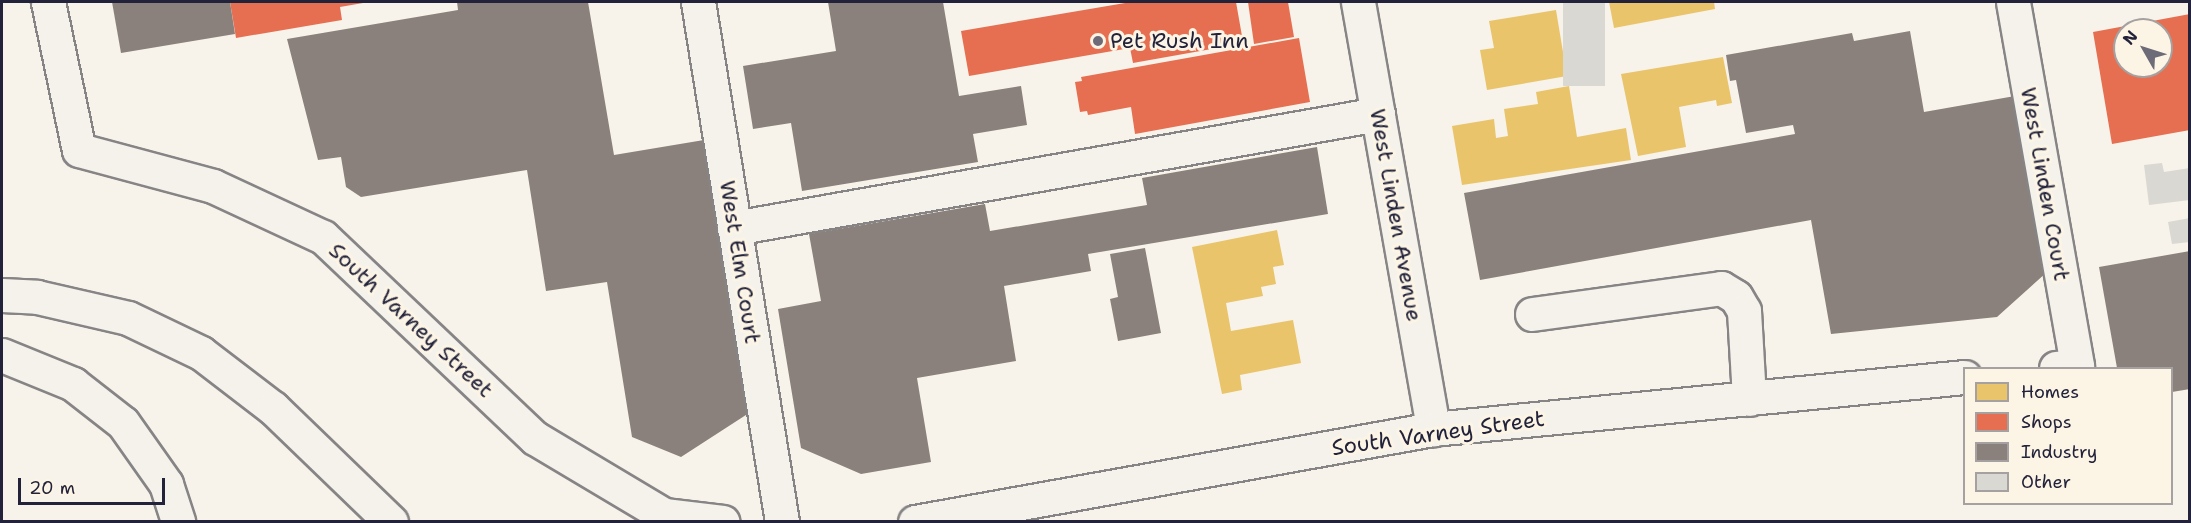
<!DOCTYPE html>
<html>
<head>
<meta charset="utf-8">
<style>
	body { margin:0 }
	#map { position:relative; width:2191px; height:523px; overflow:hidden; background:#f7f3ea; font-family:"Shantell Sans",sans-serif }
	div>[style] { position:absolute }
	.homes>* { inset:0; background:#e9c46a }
	.shops>* { inset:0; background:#e76f51 }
	.industry>* { inset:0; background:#8a817c }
	.building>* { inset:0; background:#dad8d2; transform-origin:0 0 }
	.roads { filter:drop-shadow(2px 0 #868485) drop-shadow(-2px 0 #868485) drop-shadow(0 2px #868485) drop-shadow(0 -2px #868485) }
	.minor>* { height:33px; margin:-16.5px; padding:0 16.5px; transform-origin:16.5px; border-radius:16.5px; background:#f5f2ec }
	.highway>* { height:33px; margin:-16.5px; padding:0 16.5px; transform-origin:16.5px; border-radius:16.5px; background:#f5f2ec }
	.dots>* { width:16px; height:16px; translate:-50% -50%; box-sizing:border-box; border:3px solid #fcf5e5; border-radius:50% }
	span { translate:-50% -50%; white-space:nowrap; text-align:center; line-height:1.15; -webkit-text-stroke:6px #fcf5e5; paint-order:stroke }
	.poi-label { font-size:22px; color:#22223b }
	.left { translate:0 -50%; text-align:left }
	.street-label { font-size:22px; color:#22223b }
	.frame { position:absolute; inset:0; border:3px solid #22223b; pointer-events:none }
	.legend { position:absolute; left:1963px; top:367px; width:210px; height:138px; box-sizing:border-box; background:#fcf5e5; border:2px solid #a5a1a1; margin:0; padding:8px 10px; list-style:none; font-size:18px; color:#22223b }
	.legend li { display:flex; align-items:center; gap:12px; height:30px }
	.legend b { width:30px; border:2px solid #a5a1a1 }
	.north { position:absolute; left:2113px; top:18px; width:60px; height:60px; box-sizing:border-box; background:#fcf5e5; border:2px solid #a5a1a1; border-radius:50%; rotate:309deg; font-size:16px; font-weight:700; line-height:24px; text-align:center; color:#22223b }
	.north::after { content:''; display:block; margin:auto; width:21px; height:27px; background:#6d6b78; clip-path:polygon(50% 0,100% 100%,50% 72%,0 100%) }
	.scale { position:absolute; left:18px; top:478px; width:147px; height:27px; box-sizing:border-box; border:3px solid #22223b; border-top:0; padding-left:8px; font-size:18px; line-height:21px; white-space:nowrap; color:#22223b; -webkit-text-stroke:4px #fcf5e5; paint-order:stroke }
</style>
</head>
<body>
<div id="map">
	<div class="homes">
		<i style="clip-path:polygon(1609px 2px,1714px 2px,1715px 9px,1614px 28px)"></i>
		<i style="clip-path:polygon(1556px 10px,1567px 76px,1487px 90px,1480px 50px,1494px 48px,1489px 21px)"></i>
		<i style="clip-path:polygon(1723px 57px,1732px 103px,1717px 106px,1716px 100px,1679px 107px,1686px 147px,1638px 156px,1621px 74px)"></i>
		<i style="clip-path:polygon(1569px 86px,1577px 137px,1626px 128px,1631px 160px,1462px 185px,1452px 126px,1494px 119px,1496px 138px,1508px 136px,1504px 109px,1538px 104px,1536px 92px)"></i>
		<i style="clip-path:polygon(1277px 230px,1284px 265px,1273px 267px,1276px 284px,1261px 287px,1263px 296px,1226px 303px,1231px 331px,1293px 320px,1301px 363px,1240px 375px,1242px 390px,1222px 394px,1192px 247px)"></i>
	</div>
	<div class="shops">
		<i style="clip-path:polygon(230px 2px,363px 2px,363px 3px,340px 7px,342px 20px,236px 38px)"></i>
		<i style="clip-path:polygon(1131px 2px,1236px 2px,1242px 36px,1233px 37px,1234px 45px,1133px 63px,1130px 48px,969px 76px,961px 31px)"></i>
		<i style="clip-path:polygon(1248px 2px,1288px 2px,1294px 37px,1254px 44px)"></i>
		<i style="clip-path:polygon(evenodd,2190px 14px,2190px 130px,2112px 144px,2093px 32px,2190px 14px,2125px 30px,2161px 30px,2161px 66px,2125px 66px,2125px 30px)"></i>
		<i style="clip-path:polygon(1299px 38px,1310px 102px,1135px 134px,1131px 107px,1088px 115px,1087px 111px,1080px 112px,1075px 82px,1082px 81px,1081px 77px)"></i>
	</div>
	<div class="industry">
		<i style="clip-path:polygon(112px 2px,230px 2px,235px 34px,121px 53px)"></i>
		<i style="clip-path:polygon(457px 2px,588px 2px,614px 155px,704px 140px,749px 413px,681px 457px,632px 437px,607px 282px,546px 291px,527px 170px,361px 197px,346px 187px,341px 157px,318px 160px,287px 39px,458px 10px)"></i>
		<i style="clip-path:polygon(828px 2px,943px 2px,959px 96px,1021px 86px,1027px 125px,973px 134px,978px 162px,802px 191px,791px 123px,753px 129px,743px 66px,836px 51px)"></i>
		<i style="clip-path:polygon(1910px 31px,1924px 112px,2015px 96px,2047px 272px,1997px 317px,1831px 334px,1811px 220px,1480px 280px,1464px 193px,1795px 134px,1793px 125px,1746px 133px,1736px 80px,1730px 81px,1726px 55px,1852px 33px,1854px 41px)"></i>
		<i style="clip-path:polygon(1317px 147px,1328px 214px,1088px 254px,1091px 271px,1004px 286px,1016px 361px,917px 378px,931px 462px,861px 474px,801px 448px,778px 309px,821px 301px,809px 234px,985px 204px,990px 231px,1147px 205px,1142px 178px)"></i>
		<i style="clip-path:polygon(1145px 248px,1161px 333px,1118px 341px,1110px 299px,1118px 297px,1110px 254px)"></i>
		<i style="clip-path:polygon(2190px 251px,2190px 389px,2172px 392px,2172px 368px,2117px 368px,2099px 267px)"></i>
	</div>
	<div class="building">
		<i style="left:1563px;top:2px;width:42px;height:84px"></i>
		<i style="clip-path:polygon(2162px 163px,2164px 172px,2190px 168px,2190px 200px,2149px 205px,2144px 165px)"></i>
		<i style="clip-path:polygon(2190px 218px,2190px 242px,2172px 244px,2168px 222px)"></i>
	</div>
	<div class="roads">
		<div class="minor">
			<i style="left:48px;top:2px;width:151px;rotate:78.2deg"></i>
			<i style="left:79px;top:150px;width:139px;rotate:15deg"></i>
			<i style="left:213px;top:186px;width:121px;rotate:24.9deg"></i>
			<i style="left:323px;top:237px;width:292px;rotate:43.5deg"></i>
			<i style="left:535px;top:438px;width:150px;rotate:30.8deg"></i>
			<i style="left:664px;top:515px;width:59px;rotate:6.8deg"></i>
			<i style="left:698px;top:2px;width:527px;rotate:80.82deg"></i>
			<i style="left:1358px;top:2px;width:434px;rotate:80deg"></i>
			<i style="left:2013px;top:2px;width:370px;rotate:80deg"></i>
			<i style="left:2077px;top:366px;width:21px;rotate:175deg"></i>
			<i style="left:734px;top:228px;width:654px;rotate:-10.04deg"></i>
			<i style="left:1532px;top:314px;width:191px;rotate:-7.8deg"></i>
			<i style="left:1721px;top:288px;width:17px;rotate:31deg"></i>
			<i style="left:1736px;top:297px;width:16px;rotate:60deg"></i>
			<i style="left:1744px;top:311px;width:88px;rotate:86.7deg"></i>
			<i style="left:915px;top:522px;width:526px;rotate:-10.18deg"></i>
			<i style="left:1433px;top:429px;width:534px;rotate:-5.59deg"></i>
		</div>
		<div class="highway">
			<i style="left:2px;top:295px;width:35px;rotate:3deg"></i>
			<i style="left:37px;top:297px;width:93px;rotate:13deg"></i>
			<i style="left:128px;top:318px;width:81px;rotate:25.6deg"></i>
			<i style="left:201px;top:353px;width:91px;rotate:37.4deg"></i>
			<i style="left:273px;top:408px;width:164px;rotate:44deg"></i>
			<i style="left:2px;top:355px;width:77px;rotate:22.2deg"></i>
			<i style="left:73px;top:384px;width:63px;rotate:38deg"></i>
			<i style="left:123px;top:423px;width:75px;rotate:54.8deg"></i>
			<i style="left:166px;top:484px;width:40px;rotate:72deg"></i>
		</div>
	</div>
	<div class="dots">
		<i style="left:1098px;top:41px;background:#6d6b78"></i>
	</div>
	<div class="poi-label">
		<span class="left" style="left:1110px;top:41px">Pet Rush Inn</span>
	</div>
	<div class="street-label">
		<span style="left:2045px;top:184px;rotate:80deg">West Linden Court</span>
		<span style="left:1396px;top:215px;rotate:80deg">West Linden Avenue</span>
		<span style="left:740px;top:262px;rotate:81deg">West Elm Court</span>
		<span style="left:411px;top:320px;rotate:43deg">South Varney Street</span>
		<span style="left:1438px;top:433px;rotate:-8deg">South Varney Street</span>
	</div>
	<div class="frame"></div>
	<ul class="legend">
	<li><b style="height:16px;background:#e9c46a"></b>Homes</li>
	<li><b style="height:16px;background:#e76f51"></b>Shops</li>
	<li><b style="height:16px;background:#8a817c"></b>Industry</li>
	<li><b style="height:16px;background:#dad8d2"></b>Other</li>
	</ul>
	<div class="north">N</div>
	<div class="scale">20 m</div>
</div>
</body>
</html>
